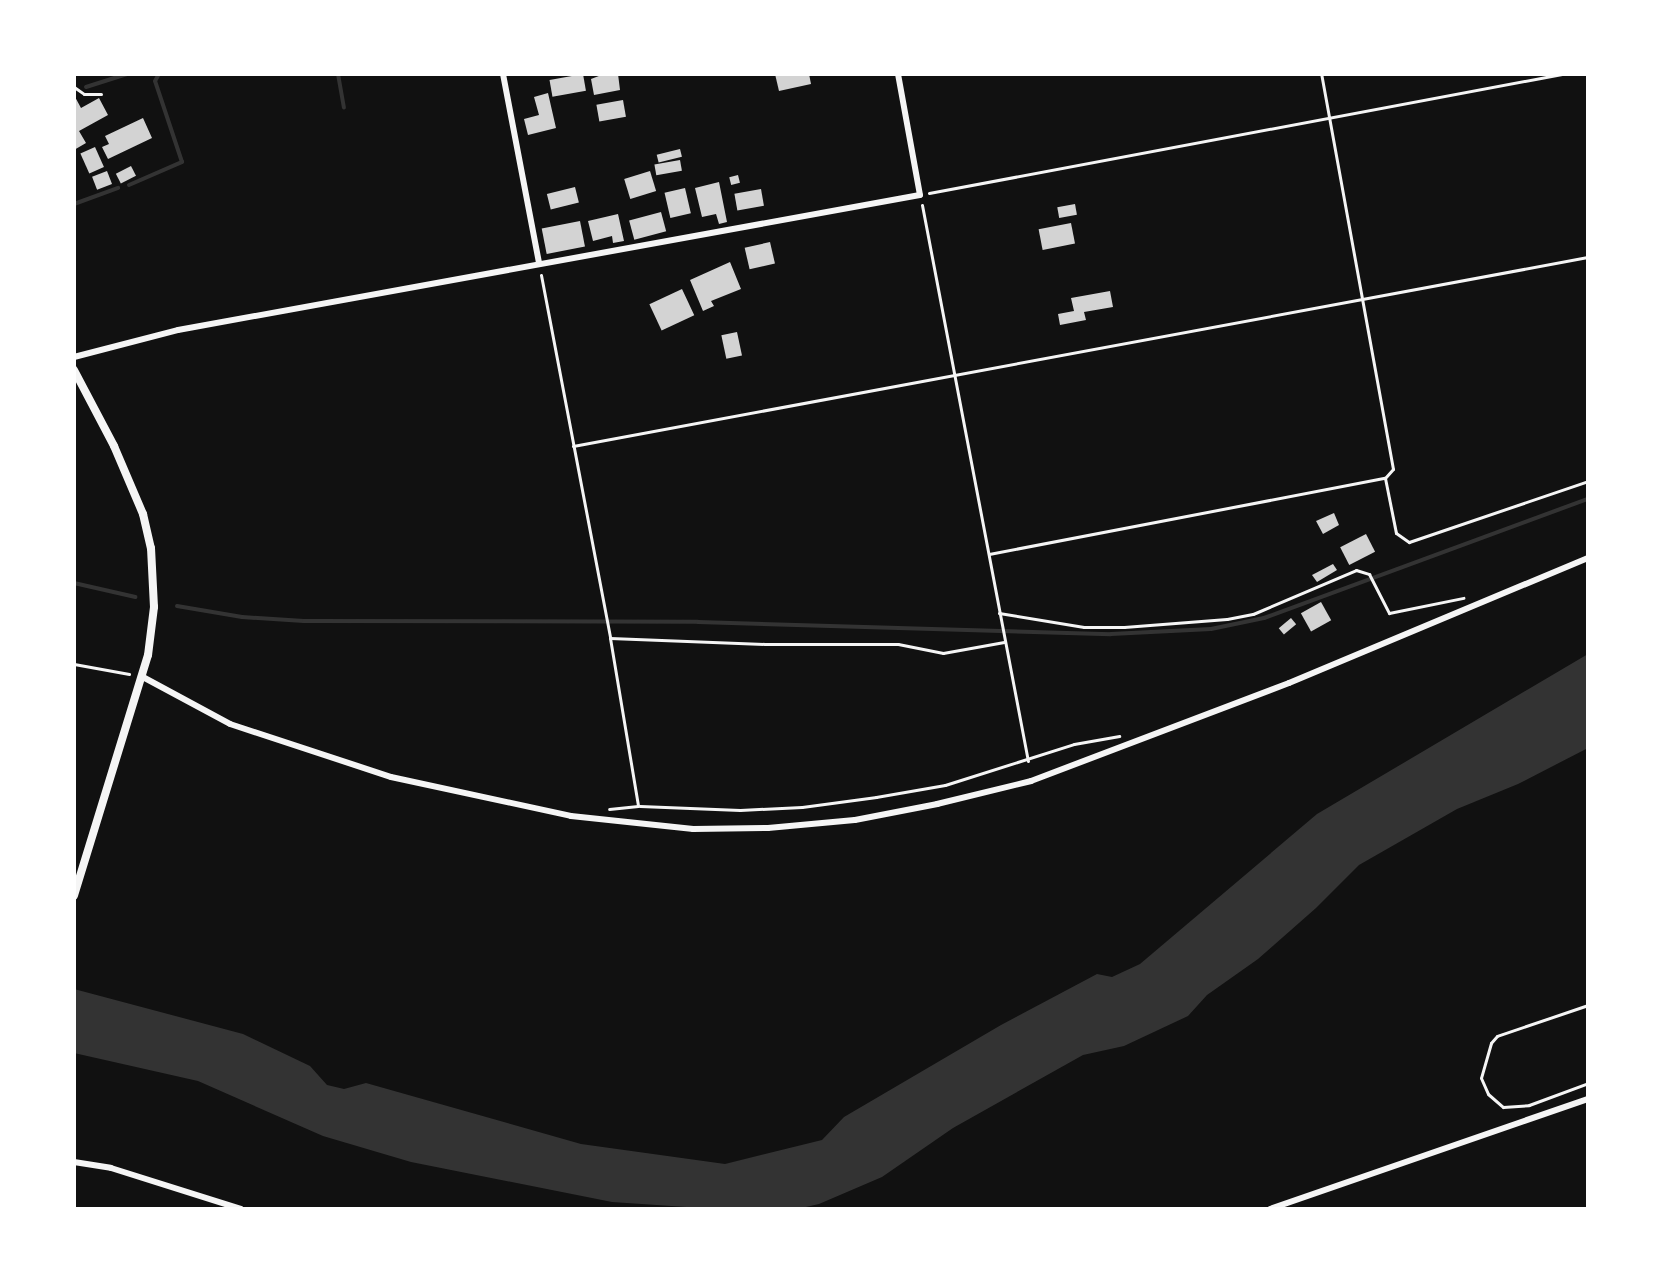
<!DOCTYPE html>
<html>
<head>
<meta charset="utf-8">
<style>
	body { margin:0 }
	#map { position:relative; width:1662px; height:1283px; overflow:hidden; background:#111; font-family:"Nunito Sans",sans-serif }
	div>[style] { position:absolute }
	.water>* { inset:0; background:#333 }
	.stream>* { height:4px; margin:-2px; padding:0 2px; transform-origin:2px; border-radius:2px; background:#333 }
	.building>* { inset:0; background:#d3d3d3; transform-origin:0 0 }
	.path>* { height:3px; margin:-1.5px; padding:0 1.5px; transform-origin:1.5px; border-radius:1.5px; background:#f5f5f5 }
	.service>* { height:3px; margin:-1.5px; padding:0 1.5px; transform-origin:1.5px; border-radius:1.5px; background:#f5f5f5 }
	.minor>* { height:6px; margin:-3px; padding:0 3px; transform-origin:3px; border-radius:3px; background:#f5f5f5 }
	.tertiary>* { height:8px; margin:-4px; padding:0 4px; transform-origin:4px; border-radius:4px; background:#f5f5f5 }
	span { translate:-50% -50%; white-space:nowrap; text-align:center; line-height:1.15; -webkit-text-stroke:7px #fff; paint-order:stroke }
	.frame { position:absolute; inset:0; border:76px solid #fff; pointer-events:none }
</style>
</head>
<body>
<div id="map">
	<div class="water">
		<i style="clip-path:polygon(1588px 654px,1588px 748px,1518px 784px,1457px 809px,1359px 865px,1316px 908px,1258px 959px,1207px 995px,1188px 1016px,1124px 1046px,1083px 1055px,953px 1128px,882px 1177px,819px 1204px,797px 1209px,716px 1209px,612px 1202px,411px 1162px,323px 1136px,198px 1081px,74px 1053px,74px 989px,243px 1034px,310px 1066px,327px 1085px,344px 1089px,366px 1083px,581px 1144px,725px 1164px,822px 1140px,844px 1117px,1001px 1025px,1097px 974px,1112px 977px,1140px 964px,1317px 814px)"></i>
	</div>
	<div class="stream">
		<i style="left:338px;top:74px;width:34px;rotate:80deg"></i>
		<i style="left:86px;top:87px;width:43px;rotate:-17.6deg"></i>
		<i style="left:129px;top:185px;width:58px;rotate:-23.5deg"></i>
		<i style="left:182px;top:162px;width:85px;rotate:-108.4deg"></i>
		<i style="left:155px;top:81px;width:8px;rotate:-60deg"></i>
		<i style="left:74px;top:204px;width:47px;rotate:-20deg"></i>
		<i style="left:74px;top:583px;width:63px;rotate:12.9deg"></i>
		<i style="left:177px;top:606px;width:66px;rotate:9.6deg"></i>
		<i style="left:242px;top:617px;width:62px;rotate:3.7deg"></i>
		<i style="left:304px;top:621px;width:394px;rotate:0.1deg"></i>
		<i style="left:698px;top:622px;width:413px;rotate:1.7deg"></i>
		<i style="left:1111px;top:634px;width:100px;rotate:-2.9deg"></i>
		<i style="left:1211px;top:629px;width:54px;rotate:-11.7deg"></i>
		<i style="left:1264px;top:618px;width:345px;rotate:-20.2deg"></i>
	</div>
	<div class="building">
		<i style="left:583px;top:74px;width:17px;height:34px;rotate:80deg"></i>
		<i style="clip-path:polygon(604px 74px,618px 74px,620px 90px,594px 95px,591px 79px)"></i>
		<i style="clip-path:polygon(775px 74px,809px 74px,811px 84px,779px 91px)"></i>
		<i style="clip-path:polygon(548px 93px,556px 128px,528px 135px,524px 119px,539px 115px,534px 97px)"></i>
		<i style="clip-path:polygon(74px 95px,81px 108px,99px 98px,108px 115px,79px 131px,86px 143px,74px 150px)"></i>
		<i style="left:623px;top:100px;width:17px;height:27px;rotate:80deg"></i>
		<i style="clip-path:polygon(143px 118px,152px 138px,108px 159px,102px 147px,109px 144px,105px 136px)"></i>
		<i style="left:95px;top:147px;width:22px;height:16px;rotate:66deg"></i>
		<i style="left:680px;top:149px;width:8px;height:24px;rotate:76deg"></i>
		<i style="left:680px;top:160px;width:11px;height:26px;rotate:80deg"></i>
		<i style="left:131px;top:166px;width:11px;height:17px;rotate:63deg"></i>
		<i style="left:107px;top:171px;width:14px;height:16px;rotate:69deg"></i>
		<i style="left:650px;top:171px;width:21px;height:27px;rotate:73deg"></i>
		<i style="left:738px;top:175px;width:8px;height:9px;rotate:76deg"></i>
		<i style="clip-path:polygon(719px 182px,727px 222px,719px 224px,716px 214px,702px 217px,695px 188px)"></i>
		<i style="left:575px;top:187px;width:16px;height:29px;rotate:76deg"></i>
		<i style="left:685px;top:188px;width:26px;height:21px;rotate:77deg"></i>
		<i style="left:761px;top:189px;width:17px;height:27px;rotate:80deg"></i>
		<i style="left:1075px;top:204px;width:11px;height:18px;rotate:80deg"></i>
		<i style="left:661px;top:212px;width:20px;height:33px;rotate:75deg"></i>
		<i style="clip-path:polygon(618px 214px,624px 241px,613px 243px,612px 236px,593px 241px,588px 221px)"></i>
		<i style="left:580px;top:221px;width:26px;height:39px;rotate:79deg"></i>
		<i style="left:1071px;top:223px;width:21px;height:33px;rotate:79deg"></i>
		<i style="left:770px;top:242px;width:22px;height:26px;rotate:77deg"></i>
		<i style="clip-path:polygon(730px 262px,741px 289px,711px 301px,714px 306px,703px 311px,690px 280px)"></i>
		<i style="left:682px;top:289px;width:29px;height:36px;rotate:65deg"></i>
		<i style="clip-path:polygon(1110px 291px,1113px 307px,1084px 312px,1086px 320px,1060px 325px,1058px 314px,1074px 311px,1071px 298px)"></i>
		<i style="left:737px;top:332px;width:24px;height:16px;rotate:78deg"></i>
		<i style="clip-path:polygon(1334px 513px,1339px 525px,1323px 534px,1316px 521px)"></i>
		<i style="left:1366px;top:534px;width:20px;height:29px;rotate:63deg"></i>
		<i style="clip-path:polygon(1333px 564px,1337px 570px,1317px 582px,1312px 575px)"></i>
		<i style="left:1321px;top:602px;width:21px;height:23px;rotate:61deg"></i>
		<i style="left:1291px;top:618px;width:8px;height:16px;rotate:50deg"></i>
	</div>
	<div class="path">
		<i style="left:929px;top:193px;width:644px;rotate:-10.65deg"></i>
		<i style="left:922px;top:205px;width:566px;rotate:79.21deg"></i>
		<i style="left:541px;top:275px;width:369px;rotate:79.2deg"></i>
		<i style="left:610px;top:638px;width:170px;rotate:80.5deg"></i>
		<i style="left:638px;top:806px;width:29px;rotate:174deg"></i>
		<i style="left:573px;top:446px;width:1032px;rotate:-10.55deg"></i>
		<i style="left:1385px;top:478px;width:56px;rotate:78.7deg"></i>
		<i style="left:1396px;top:533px;width:16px;rotate:35deg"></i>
		<i style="left:1409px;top:542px;width:189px;rotate:-18.8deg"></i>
		<i style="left:989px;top:554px;width:403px;rotate:-10.9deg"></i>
		<i style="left:1385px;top:478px;width:12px;rotate:-48deg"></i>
		<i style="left:1393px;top:469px;width:402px;rotate:-100.3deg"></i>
		<i style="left:999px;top:613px;width:86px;rotate:9.4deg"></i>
		<i style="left:1084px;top:627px;width:40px"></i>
		<i style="left:1124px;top:627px;width:103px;rotate:-4.4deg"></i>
		<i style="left:1227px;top:619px;width:26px;rotate:-11deg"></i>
		<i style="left:1253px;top:614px;width:112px;rotate:-23.1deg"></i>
		<i style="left:1356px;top:570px;width:14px;rotate:17deg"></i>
		<i style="left:1369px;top:574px;width:44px;rotate:62.9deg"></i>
		<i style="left:1389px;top:613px;width:76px;rotate:-11.5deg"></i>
		<i style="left:610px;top:638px;width:155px;rotate:2.2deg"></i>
		<i style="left:765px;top:644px;width:133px"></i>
		<i style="left:898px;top:644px;width:46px;rotate:11.3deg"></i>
		<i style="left:943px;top:653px;width:62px;rotate:-10.2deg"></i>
		<i style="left:74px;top:664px;width:56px;rotate:10.3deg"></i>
		<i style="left:640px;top:806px;width:100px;rotate:2.3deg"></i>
		<i style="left:740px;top:810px;width:62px;rotate:-2.8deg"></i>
		<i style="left:802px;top:807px;width:75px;rotate:-7.7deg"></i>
		<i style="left:876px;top:797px;width:70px;rotate:-9.9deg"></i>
		<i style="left:945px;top:785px;width:135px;rotate:-17.6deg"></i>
		<i style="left:1074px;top:744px;width:46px;rotate:-10.1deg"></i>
		<i style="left:1588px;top:1005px;width:96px;rotate:161.2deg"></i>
		<i style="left:1497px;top:1036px;width:9px;rotate:131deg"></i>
		<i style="left:1491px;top:1043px;width:36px;rotate:106deg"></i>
		<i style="left:1481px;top:1078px;width:17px;rotate:66deg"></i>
		<i style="left:1488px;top:1094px;width:20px;rotate:41deg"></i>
		<i style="left:1503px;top:1107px;width:26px;rotate:-4deg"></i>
		<i style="left:1529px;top:1105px;width:63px;rotate:-20.4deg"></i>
	</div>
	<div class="service">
		<i style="left:74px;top:87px;width:12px;rotate:35deg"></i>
		<i style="left:84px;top:94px;width:17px"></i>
	</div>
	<div class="minor">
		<i style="left:503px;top:74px;width:192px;rotate:79.2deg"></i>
		<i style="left:74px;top:357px;width:107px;rotate:-14.6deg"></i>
		<i style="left:178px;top:330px;width:754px;rotate:-10.31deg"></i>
		<i style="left:920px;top:195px;width:123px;rotate:-100.3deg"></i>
		<i style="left:141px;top:676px;width:101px;rotate:28.3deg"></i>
		<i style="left:230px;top:724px;width:169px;rotate:18.2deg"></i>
		<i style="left:391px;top:777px;width:184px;rotate:12.2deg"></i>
		<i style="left:571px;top:816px;width:123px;rotate:6.1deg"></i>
		<i style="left:693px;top:829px;width:75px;rotate:-0.8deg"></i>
		<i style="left:768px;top:828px;width:87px;rotate:-5.3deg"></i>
		<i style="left:855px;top:820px;width:84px;rotate:-11deg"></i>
		<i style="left:937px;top:804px;width:97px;rotate:-13.7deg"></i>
		<i style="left:1031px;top:781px;width:276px;rotate:-20.8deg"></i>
		<i style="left:1289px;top:683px;width:324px;rotate:-22.7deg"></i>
		<i style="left:74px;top:1162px;width:37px;rotate:9deg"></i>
		<i style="left:111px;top:1168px;width:136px;rotate:17.5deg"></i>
		<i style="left:1270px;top:1209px;width:336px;rotate:-19.1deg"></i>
	</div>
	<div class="tertiary">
		<i style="left:74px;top:370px;width:86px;rotate:62.2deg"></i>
		<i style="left:114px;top:446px;width:74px;rotate:66.9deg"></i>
		<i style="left:143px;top:514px;width:35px;rotate:77deg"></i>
		<i style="left:151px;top:548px;width:59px;rotate:87.1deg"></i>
		<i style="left:154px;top:607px;width:48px;rotate:97.1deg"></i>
		<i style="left:148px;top:655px;width:252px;rotate:107.1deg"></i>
	</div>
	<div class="frame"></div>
</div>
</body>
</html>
